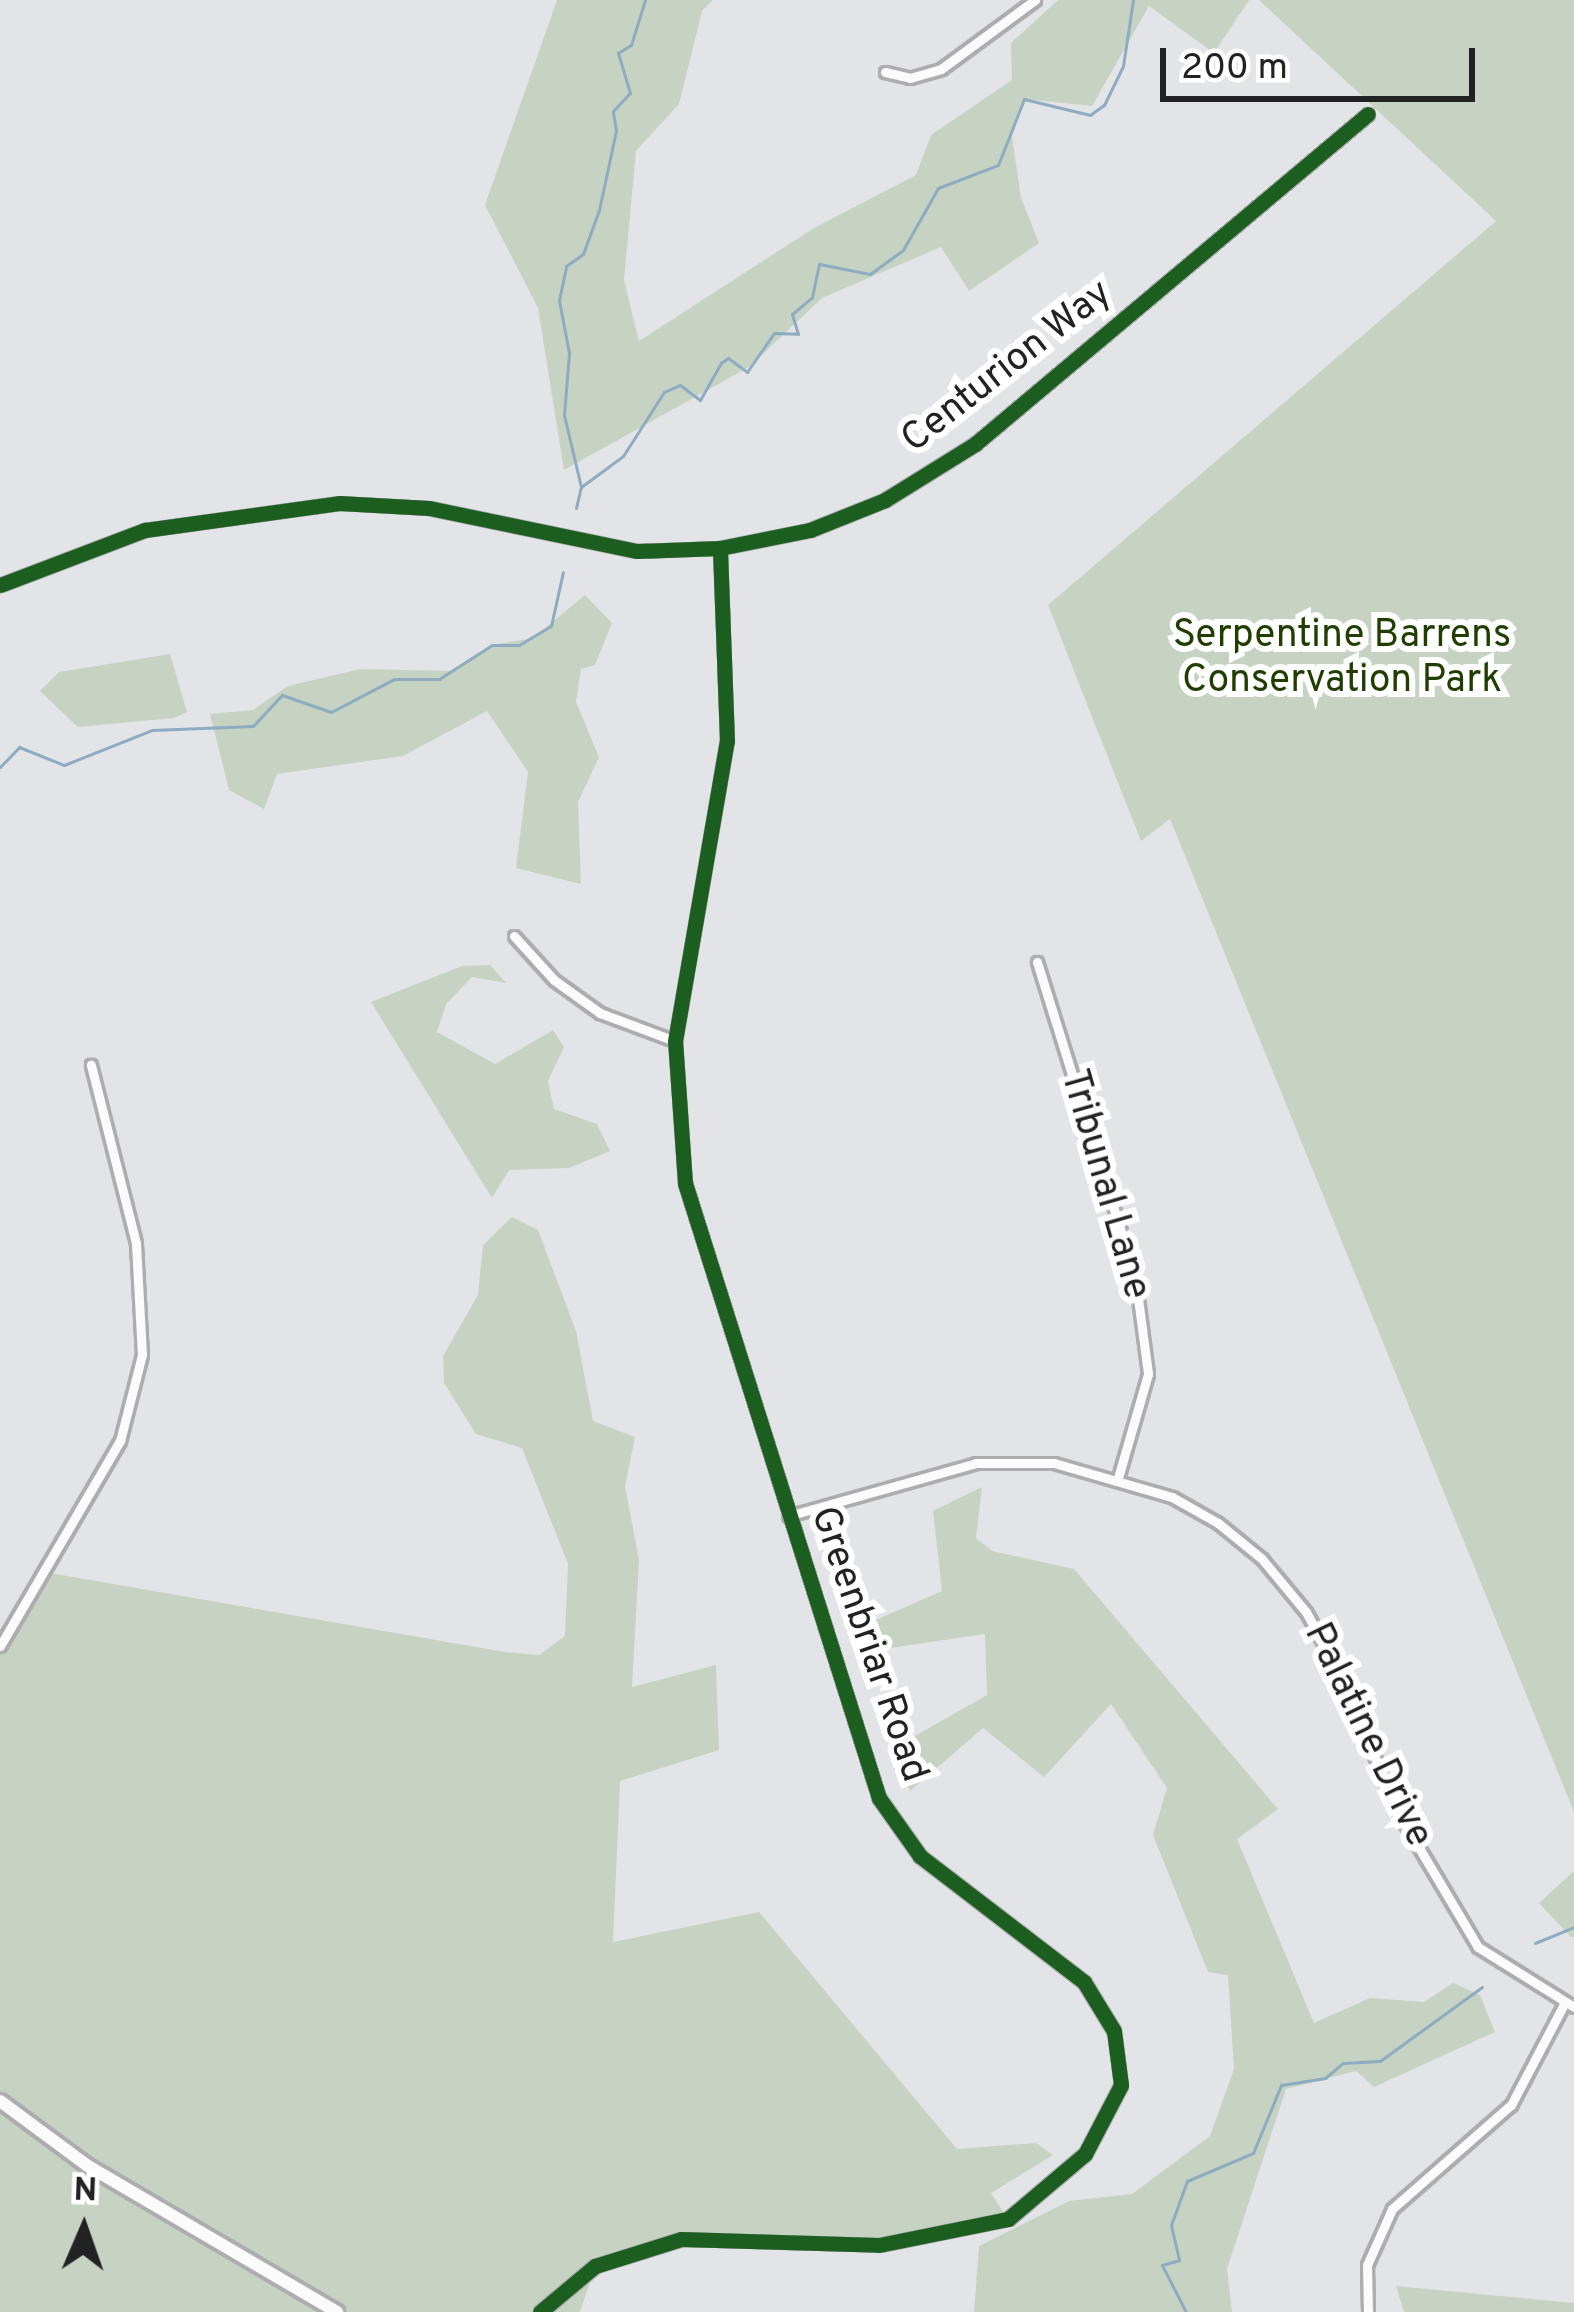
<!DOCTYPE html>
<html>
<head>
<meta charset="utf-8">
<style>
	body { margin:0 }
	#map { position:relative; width:1574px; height:2312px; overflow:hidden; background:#e3e4e8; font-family:Overpass,sans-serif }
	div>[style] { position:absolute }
	.green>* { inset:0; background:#c6d3c2 }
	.stream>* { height:3px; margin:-1.5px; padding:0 1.5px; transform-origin:1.5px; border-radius:1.5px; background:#8dacc1 }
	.roads { filter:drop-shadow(3px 0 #adadb0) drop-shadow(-3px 0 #adadb0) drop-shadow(0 3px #adadb0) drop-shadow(0 -3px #adadb0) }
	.street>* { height:9px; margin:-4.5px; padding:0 4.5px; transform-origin:4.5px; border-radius:4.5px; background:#fbfbfc }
	.secondary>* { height:12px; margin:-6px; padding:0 6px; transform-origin:6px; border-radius:6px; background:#fbfbfc }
	.cycleway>* { height:15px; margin:-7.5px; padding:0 7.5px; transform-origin:7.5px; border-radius:7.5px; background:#1b5e20 }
	span { translate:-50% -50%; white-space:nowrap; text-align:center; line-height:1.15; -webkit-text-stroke:12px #fff; paint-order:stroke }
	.street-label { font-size:39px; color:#222224 }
	.park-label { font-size:39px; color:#1f3e00 }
	.north { position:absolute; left:24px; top:2168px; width:120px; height:120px; -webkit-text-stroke:9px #fff; paint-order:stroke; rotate:2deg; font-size:33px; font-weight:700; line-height:48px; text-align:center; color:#222224 }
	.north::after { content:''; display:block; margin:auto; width:42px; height:54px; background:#222224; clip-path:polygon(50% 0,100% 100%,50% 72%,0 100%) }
	.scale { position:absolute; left:1160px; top:48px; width:315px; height:54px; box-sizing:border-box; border:6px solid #222224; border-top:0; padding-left:15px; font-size:36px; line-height:42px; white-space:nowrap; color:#222224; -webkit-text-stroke:9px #fff; paint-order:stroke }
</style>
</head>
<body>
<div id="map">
	<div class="green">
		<i style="clip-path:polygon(557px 0,713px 0,702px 11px,679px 104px,636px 151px,624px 280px,639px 341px,814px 228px,916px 175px,931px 135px,1012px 80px,1011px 43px,1058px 0,1249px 0,1214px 53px,1149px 6px,1092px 106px,1024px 99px,1012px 136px,1021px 198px,1039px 243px,969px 291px,941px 247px,822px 298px,749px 367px,564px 470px,538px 308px,485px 205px)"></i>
		<i style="clip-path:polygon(1259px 0,1574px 0,1574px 1812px,1170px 819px,1141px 841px,1048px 605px,1496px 221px)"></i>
		<i style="clip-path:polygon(585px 595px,612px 623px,595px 665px,581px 669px,576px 702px,599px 757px,578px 802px,581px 884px,516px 868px,528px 772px,487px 711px,403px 756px,277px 774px,264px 809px,229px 790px,210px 714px,253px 710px,288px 686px,360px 669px,456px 671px,492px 645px,533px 638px)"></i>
		<i style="clip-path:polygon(170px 654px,187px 712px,174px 718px,78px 727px,40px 691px,59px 672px)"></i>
		<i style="clip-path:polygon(490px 965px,506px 983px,472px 977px,446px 1004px,437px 1032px,495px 1064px,553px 1030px,564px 1047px,548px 1081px,554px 1109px,597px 1124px,610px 1151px,569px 1168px,509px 1170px,492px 1198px,371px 1002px,462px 966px)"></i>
		<i style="clip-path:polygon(512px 1217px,538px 1230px,576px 1331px,593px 1421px,635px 1437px,625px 1486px,639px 1560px,632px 1687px,716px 1665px,719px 1750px,620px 1781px,613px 1942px,759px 1912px,957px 2149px,1036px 2143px,1053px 2155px,991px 2193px,1008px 2219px,879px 2245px,710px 2241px,641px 2250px,595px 2266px,580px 2312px,0 2312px,0 1646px,44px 1572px,505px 1652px,539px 1655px,565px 1636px,568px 1564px,522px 1448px,476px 1434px,444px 1383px,443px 1356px,478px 1295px,483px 1245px)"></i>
		<i style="clip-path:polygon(982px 1487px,976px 1538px,992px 1551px,1074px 1569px,1278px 1809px,1237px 1839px,1314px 2023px,1370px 1998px,1424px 2002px,1453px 1983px,1480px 1995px,1495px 2032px,1374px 2087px,1356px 2071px,1286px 2089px,1227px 2269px,1232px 2312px,974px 2312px,979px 2246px,1069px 2201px,1132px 2194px,1210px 2136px,1234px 2069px,1228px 1975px,1208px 1972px,1153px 1835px,1167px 1788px,1111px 1704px,1044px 1777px,983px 1728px,910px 1791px,892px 1749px,987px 1695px,985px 1634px,876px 1650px,869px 1623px,942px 1591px,933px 1511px)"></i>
		<i style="clip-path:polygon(1574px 1871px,1574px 1937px,1571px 1937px,1539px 1903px)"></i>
		<i style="clip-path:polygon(1396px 2286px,1574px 2303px,1574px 2312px,1404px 2312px)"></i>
	</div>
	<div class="stream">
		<i style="left:581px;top:487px;width:52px;rotate:-36.4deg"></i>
		<i style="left:623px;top:456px;width:76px;rotate:-57.4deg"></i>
		<i style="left:664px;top:392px;width:17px;rotate:-24deg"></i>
		<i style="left:680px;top:385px;width:25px;rotate:37deg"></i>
		<i style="left:700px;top:400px;width:43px;rotate:-60.4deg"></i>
		<i style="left:721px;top:363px;width:9px;rotate:-36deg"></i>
		<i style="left:728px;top:358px;width:24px;rotate:36deg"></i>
		<i style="left:747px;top:372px;width:47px;rotate:-55.3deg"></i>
		<i style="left:774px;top:333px;width:24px;rotate:2deg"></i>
		<i style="left:798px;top:334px;width:21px;rotate:-107deg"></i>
		<i style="left:792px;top:314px;width:26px;rotate:-40deg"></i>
		<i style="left:812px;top:297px;width:34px;rotate:-78deg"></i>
		<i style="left:819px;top:264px;width:52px;rotate:11.1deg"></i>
		<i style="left:870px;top:274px;width:41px;rotate:-36deg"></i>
		<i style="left:903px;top:250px;width:71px;rotate:-60.6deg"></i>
		<i style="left:938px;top:188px;width:64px;rotate:-21deg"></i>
		<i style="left:998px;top:165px;width:71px;rotate:-68.5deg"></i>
		<i style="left:1024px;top:99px;width:68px;rotate:13.6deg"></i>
		<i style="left:1090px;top:115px;width:17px;rotate:-36deg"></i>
		<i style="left:1104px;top:105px;width:43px;rotate:-64deg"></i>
		<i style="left:1123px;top:66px;width:67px;rotate:-81.4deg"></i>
		<i style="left:576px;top:508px;width:22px;rotate:-77deg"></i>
		<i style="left:581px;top:487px;width:74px;rotate:-103.3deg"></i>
		<i style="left:564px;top:415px;width:62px;rotate:-85.4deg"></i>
		<i style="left:569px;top:353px;width:54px;rotate:-100.7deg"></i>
		<i style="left:559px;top:300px;width:35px;rotate:-78deg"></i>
		<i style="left:566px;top:266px;width:21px;rotate:-35deg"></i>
		<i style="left:583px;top:254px;width:47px;rotate:-70deg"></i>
		<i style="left:599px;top:210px;width:81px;rotate:-77.9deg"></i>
		<i style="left:616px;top:131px;width:20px;rotate:-99deg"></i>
		<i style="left:613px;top:111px;width:25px;rotate:-47deg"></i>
		<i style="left:630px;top:93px;width:42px;rotate:-106.7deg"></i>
		<i style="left:618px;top:53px;width:15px;rotate:-32deg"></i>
		<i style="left:631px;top:45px;width:47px;rotate:-72.7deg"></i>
		<i style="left:0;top:767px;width:28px;rotate:-46deg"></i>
		<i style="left:19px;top:747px;width:48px;rotate:21.8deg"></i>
		<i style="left:64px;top:765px;width:95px;rotate:-21.7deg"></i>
		<i style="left:152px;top:730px;width:101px;rotate:-2.3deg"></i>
		<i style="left:253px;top:726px;width:42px;rotate:-46.9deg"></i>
		<i style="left:282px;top:695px;width:52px;rotate:19.1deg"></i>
		<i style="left:331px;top:712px;width:71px;rotate:-27.6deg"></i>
		<i style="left:394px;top:679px;width:45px"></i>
		<i style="left:439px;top:679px;width:63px;rotate:-32.7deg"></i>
		<i style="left:492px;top:645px;width:27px"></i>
		<i style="left:519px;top:645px;width:37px;rotate:-31deg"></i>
		<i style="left:551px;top:626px;width:55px;rotate:-77.5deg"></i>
		<i style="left:1535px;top:1943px;width:42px;rotate:-22.3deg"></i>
		<i style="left:1186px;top:2312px;width:53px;rotate:-117.1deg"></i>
		<i style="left:1162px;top:2265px;width:18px;rotate:-16deg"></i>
		<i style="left:1179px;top:2260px;width:36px;rotate:-103deg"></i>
		<i style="left:1171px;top:2225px;width:47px;rotate:-70deg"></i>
		<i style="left:1187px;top:2181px;width:72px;rotate:-23deg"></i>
		<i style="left:1253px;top:2153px;width:74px;rotate:-67.6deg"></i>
		<i style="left:1281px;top:2085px;width:45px;rotate:-9deg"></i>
		<i style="left:1325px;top:2078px;width:23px;rotate:-40deg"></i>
		<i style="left:1343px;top:2063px;width:37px;rotate:-3deg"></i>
		<i style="left:1380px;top:2061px;width:126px;rotate:-36deg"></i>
	</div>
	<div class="roads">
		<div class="street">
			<i style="left:885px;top:72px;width:26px;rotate:13deg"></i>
			<i style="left:910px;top:78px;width:32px;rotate:-16deg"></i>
			<i style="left:941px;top:69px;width:117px;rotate:-36.3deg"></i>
			<i style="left:0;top:585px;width:155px;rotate:-20.8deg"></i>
			<i style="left:145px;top:530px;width:196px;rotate:-7.9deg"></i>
			<i style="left:339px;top:503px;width:90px;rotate:3.2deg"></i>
			<i style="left:429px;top:508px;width:212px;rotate:11.7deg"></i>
			<i style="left:637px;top:551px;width:83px;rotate:-2.1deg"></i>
			<i style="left:720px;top:548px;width:92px;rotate:-11.3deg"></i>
			<i style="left:810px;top:530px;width:81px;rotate:-21.8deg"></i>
			<i style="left:885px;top:500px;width:106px;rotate:-31.9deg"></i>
			<i style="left:975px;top:444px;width:513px;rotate:-40.02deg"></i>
			<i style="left:514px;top:936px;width:59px;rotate:47.7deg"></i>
			<i style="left:554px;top:980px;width:57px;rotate:35.7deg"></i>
			<i style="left:600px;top:1013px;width:80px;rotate:20.5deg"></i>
			<i style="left:1037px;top:962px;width:329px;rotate:72.7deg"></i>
			<i style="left:1135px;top:1276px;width:99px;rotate:82.4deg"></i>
			<i style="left:1148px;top:1374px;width:108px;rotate:106.1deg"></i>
			<i style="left:788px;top:1516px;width:195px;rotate:-15.7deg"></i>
			<i style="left:976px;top:1463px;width:78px"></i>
			<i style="left:1054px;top:1463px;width:123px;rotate:16.1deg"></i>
			<i style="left:1172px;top:1497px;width:53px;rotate:29.5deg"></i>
			<i style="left:1218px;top:1523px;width:57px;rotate:39.3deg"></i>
			<i style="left:1262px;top:1559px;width:69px;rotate:50.3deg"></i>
			<i style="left:1306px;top:1612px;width:87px;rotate:61.1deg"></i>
			<i style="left:1348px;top:1688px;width:124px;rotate:68.8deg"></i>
			<i style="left:1393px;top:1804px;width:166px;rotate:59.3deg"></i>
			<i style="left:1478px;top:1947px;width:113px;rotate:32deg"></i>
			<i style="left:0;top:1646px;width:238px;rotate:-59.7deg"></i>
			<i style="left:120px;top:1441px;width:89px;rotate:-75.7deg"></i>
			<i style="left:142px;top:1355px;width:112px;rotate:-93.1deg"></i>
			<i style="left:136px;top:1243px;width:184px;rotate:-104.2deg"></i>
			<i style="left:540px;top:2312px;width:72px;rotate:-39.9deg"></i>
			<i style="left:595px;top:2266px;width:90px;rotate:-17.4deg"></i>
			<i style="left:681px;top:2239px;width:198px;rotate:1.7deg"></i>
			<i style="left:879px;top:2245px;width:132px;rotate:-11.4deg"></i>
			<i style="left:1008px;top:2219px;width:101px;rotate:-40.2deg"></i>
			<i style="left:1085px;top:2154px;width:78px;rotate:-62.4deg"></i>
			<i style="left:1121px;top:2085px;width:54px;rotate:-97.4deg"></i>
			<i style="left:1114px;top:2031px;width:57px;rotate:-121.5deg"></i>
			<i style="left:1084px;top:1982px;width:207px;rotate:-142.5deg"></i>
			<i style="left:920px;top:1856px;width:71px;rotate:-125.3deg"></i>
			<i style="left:879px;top:1798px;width:645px;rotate:-107.51deg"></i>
			<i style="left:685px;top:1183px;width:142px;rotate:-94deg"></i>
			<i style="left:675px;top:1041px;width:304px;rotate:-80.2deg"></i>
			<i style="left:727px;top:741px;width:193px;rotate:-92.1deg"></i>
			<i style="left:1368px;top:2312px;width:47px;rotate:-91.2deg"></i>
			<i style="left:1367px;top:2265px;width:61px;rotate:-65.9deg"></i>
			<i style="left:1392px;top:2209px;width:158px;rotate:-41.2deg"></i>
			<i style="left:1511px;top:2105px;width:114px;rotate:-62.3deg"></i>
		</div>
		<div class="secondary">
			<i style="left:0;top:2101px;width:109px;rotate:36.5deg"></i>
			<i style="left:88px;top:2166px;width:289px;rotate:30.4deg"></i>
		</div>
	</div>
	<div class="cycleway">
		<i style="left:0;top:585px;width:155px;rotate:-20.8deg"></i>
		<i style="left:145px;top:530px;width:196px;rotate:-7.9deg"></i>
		<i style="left:339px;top:503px;width:90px;rotate:3.2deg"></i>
		<i style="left:429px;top:508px;width:212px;rotate:11.7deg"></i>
		<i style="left:637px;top:551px;width:83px;rotate:-2.1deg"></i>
		<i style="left:720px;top:548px;width:92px;rotate:-11.3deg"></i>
		<i style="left:810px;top:530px;width:81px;rotate:-21.8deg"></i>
		<i style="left:885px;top:500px;width:106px;rotate:-31.9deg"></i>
		<i style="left:975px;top:444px;width:513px;rotate:-40.02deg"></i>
		<i style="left:540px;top:2312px;width:72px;rotate:-39.9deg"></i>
		<i style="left:595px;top:2266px;width:90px;rotate:-17.4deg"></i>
		<i style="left:681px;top:2239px;width:198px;rotate:1.7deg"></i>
		<i style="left:879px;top:2245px;width:132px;rotate:-11.4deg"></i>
		<i style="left:1008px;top:2219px;width:101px;rotate:-40.2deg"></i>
		<i style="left:1085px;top:2154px;width:78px;rotate:-62.4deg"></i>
		<i style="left:1121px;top:2085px;width:54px;rotate:-97.4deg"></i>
		<i style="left:1114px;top:2031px;width:57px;rotate:-121.5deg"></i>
		<i style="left:1084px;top:1982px;width:207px;rotate:-142.5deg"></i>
		<i style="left:920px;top:1856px;width:71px;rotate:-125.3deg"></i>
		<i style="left:879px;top:1798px;width:645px;rotate:-107.51deg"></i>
		<i style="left:685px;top:1183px;width:142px;rotate:-94deg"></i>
		<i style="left:675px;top:1041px;width:304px;rotate:-80.2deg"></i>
		<i style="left:727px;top:741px;width:193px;rotate:-92.1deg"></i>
	</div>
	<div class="street-label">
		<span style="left:1008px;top:368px;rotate:-38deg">Centurion Way</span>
		<span style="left:1103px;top:1185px;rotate:74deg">Tribunal Lane</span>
		<span style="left:867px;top:1645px;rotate:71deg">Greenbriar Road</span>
		<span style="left:1366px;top:1736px;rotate:64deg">Palatine Drive</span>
	</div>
	<div class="park-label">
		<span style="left:1342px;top:660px">Serpentine Barrens<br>Conservation Park</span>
	</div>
	<div class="north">N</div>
	<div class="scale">200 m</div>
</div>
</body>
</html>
